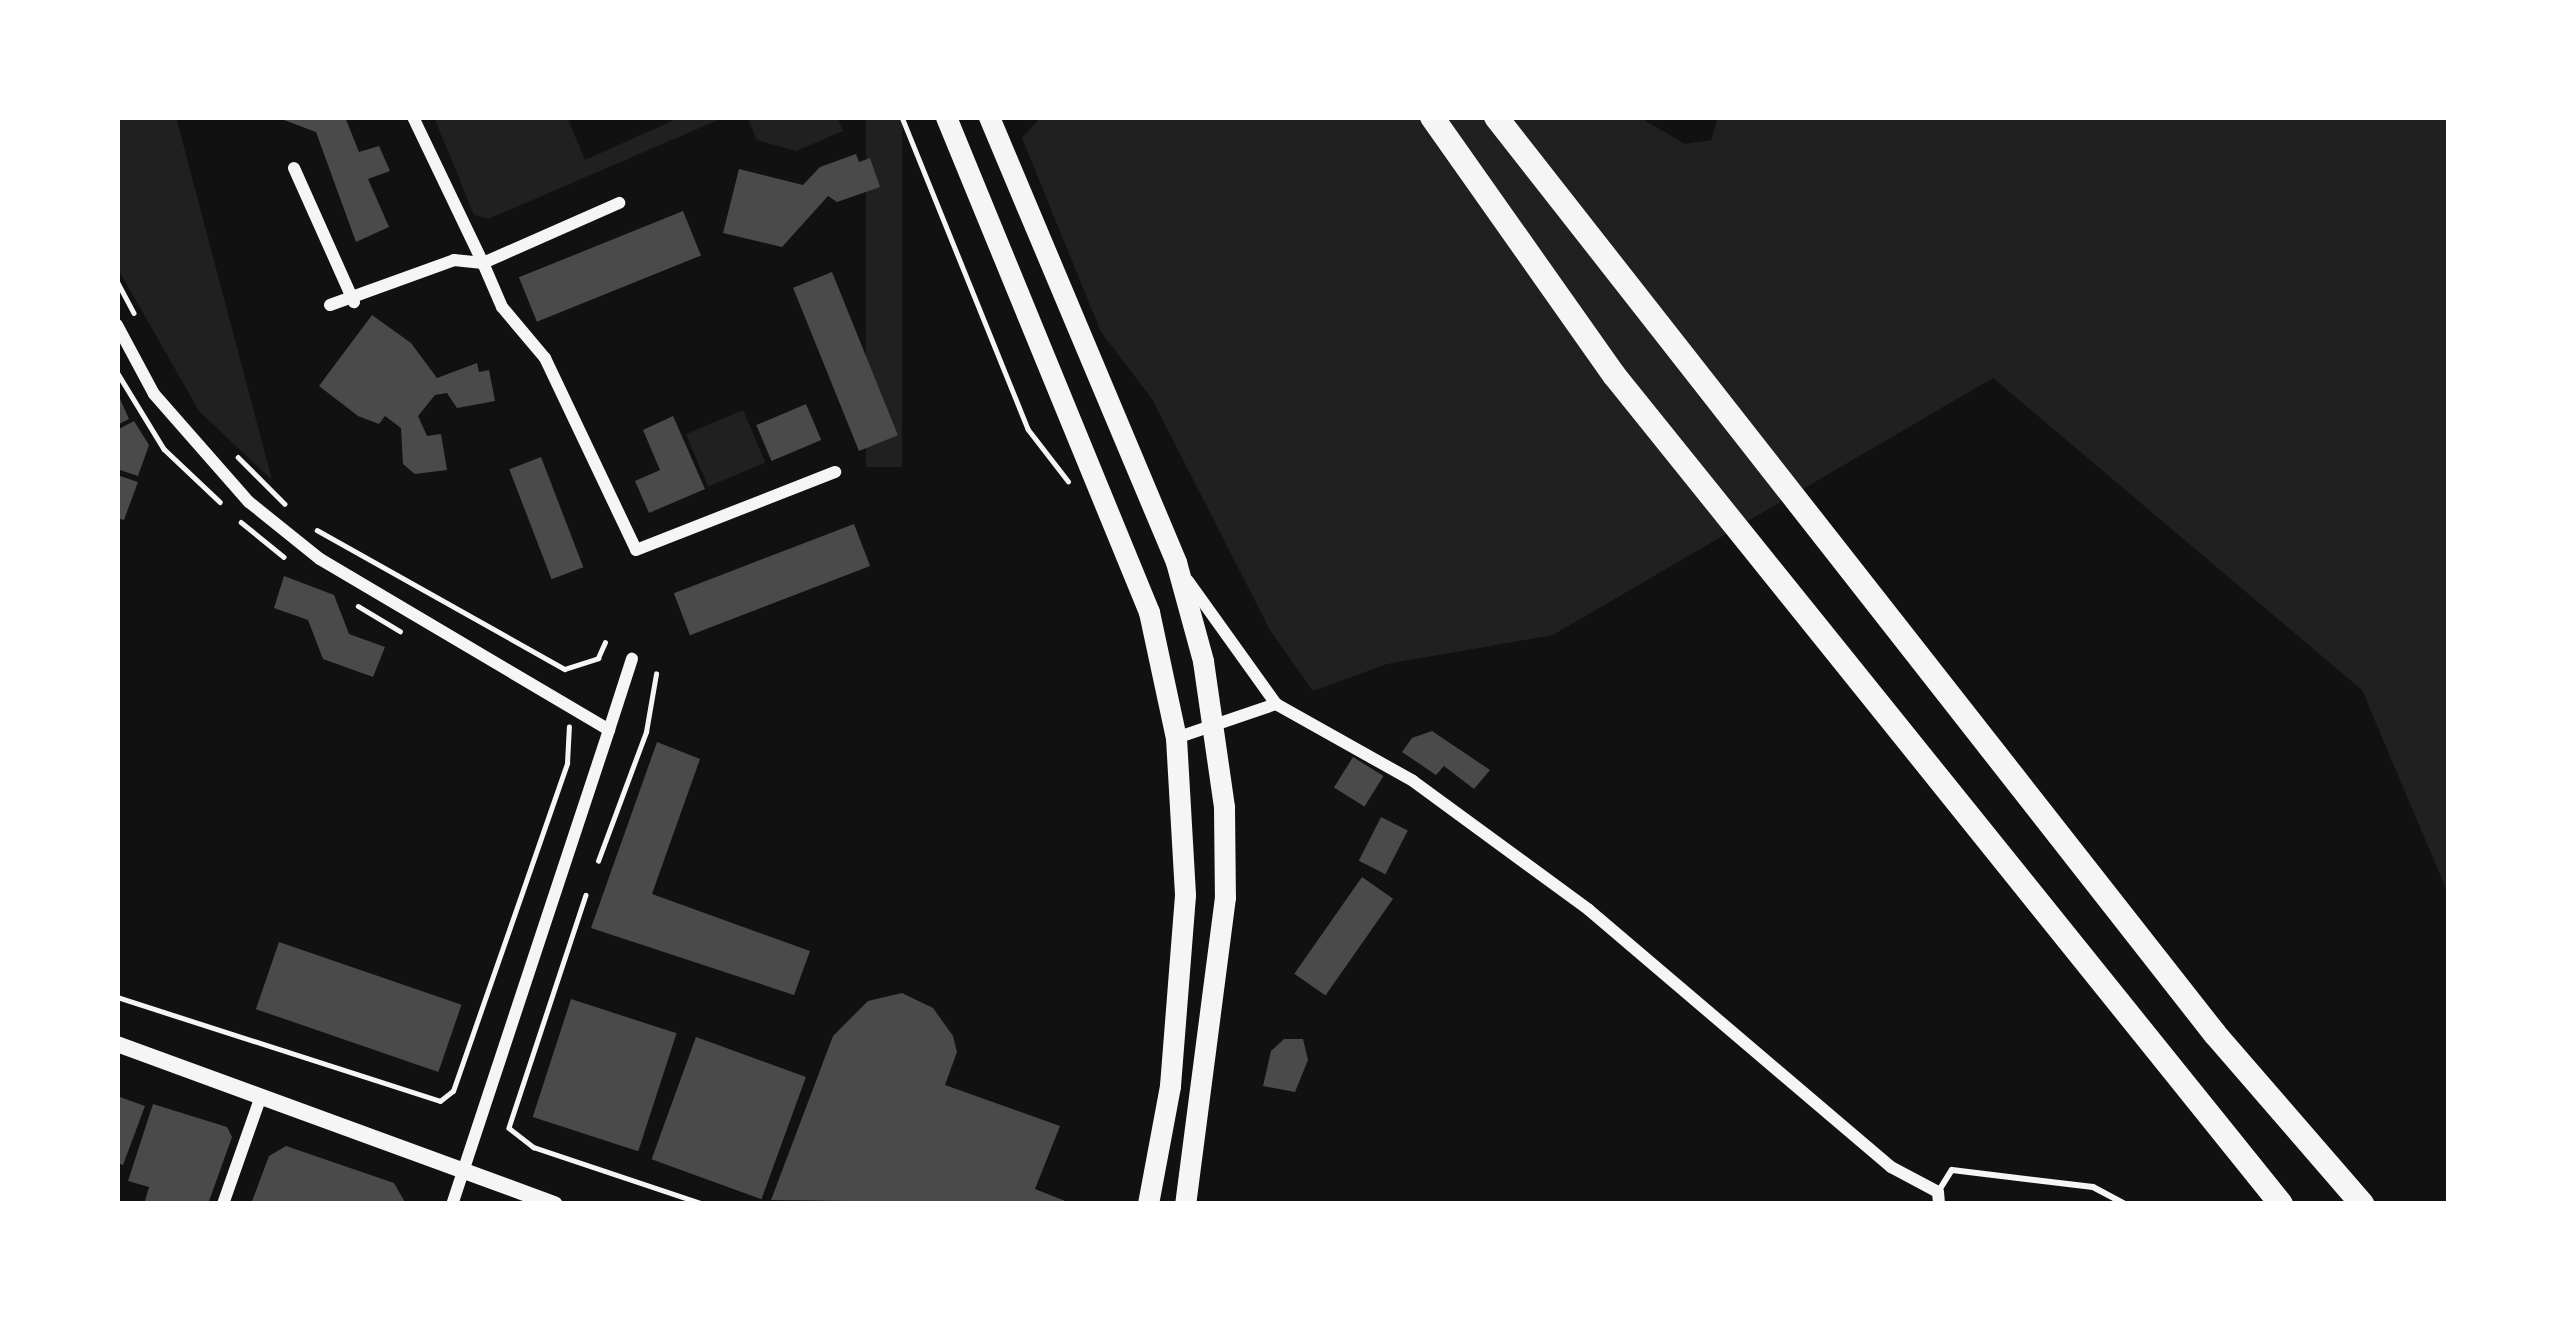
<!DOCTYPE html>
<html>
<head>
<meta charset="utf-8">
<style>
	body { margin:0 }
	#map { position:relative; width:2566px; height:1321px; overflow:hidden; background:#111; font-family:Mulish,sans-serif }
	div>[style] { position:absolute }
	.green>* { inset:0; background:#202020; transform-origin:0 0 }
	.building>* { inset:0; background:#4a4a4a; transform-origin:0 0 }
	.path>* { height:4.5px; margin:-2.25px; padding:0 2.25px; transform-origin:2.25px; border-radius:2.25px; background:#f5f5f5 }
	.service>* { height:6px; margin:-3px; padding:0 3px; transform-origin:3px; border-radius:3px; background:#f5f5f5 }
	.minor>* { height:12px; margin:-6px; padding:0 6px; transform-origin:6px; border-radius:6px; background:#f5f5f5 }
	.tertiary>* { height:16px; margin:-8px; padding:0 8px; transform-origin:8px; border-radius:8px; background:#f5f5f5 }
	.primary>* { height:21px; margin:-10.5px; padding:0 10.5px; transform-origin:10.5px; border-radius:10.5px; background:#f5f5f5 }
	.motorway>* { height:24px; margin:-12px; padding:0 12px; transform-origin:12px; border-radius:12px; background:#f5f5f5 }
	span { translate:-50% -50%; white-space:nowrap; text-align:center; line-height:1.15; -webkit-text-stroke:9px #fff; paint-order:stroke }
	.frame { position:absolute; inset:0; border:120px solid #fff; pointer-events:none }
</style>
</head>
<body>
<div id="map">
	<div class="green">
		<i style="clip-path:polygon(117px 117px,176px 117px,272px 480px,199px 411px,117px 267px)"></i>
		<i style="clip-path:polygon(434px 117px,567px 117px,585px 160px,681px 117px,725px 117px,488px 219px,474px 215px)"></i>
		<i style="clip-path:polygon(837px 117px,843px 131px,796px 151px,757px 140px,748px 119px)"></i>
		<i style="left:866px;top:117px;width:36px;height:350px"></i>
		<i style="clip-path:polygon(1041px 117px,1639px 117px,1685px 144px,1711px 140px,1718px 117px,2449px 117px,2449px 896px,2362px 690px,1993px 378px,1553px 635px,1387px 664px,1313px 691px,1270px 630px,1152px 399px,1101px 332px,1022px 138px)"></i>
		<i style="left:743px;top:410px;width:57px;height:62px;rotate:67deg"></i>
	</div>
	<div class="building">
		<i style="clip-path:polygon(276px 117px,345px 117px,359px 152px,379px 146px,390px 171px,368px 179px,389px 227px,356px 242px,316px 132px)"></i>
		<i style="clip-path:polygon(856px 154px,859px 162px,870px 158px,880px 187px,837px 202px,828px 196px,782px 247px,723px 233px,739px 169px,803px 185px,820px 167px)"></i>
		<i style="left:683px;top:211px;width:48px;height:177px;rotate:68deg"></i>
		<i style="left:832px;top:272px;width:176px;height:42px;rotate:68deg"></i>
		<i style="clip-path:polygon(372px 315px,411px 343px,437px 378px,477px 363px,479px 372px,489px 370px,495px 401px,457px 408px,447px 393px,435px 395px,418px 416px,427px 436px,441px 434px,447px 470px,415px 474px,403px 464px,401px 428px,385px 416px,379px 424px,358px 416px,319px 386px)"></i>
		<i style="clip-path:polygon(117px 392px,129px 419px,117px 425px)"></i>
		<i style="left:806px;top:404px;width:39px;height:54px;rotate:67deg"></i>
		<i style="clip-path:polygon(673px 416px,705px 489px,649px 513px,635px 481px,660px 470px,643px 430px)"></i>
		<i style="clip-path:polygon(134px 421px,149px 445px,138px 476px,117px 469px,117px 430px)"></i>
		<i style="left:541px;top:457px;width:118px;height:34px;rotate:69deg"></i>
		<i style="clip-path:polygon(117px 475px,138px 482px,124px 520px,117px 518px)"></i>
		<i style="left:854px;top:524px;width:45px;height:193px;rotate:69deg"></i>
		<i style="clip-path:polygon(284px 576px,334px 595px,349px 634px,385px 647px,373px 677px,323px 659px,308px 620px,274px 608px)"></i>
		<i style="clip-path:polygon(1432px 731px,1490px 770px,1474px 789px,1444px 766px,1436px 775px,1402px 752px,1412px 738px)"></i>
		<i style="clip-path:polygon(657px 742px,700px 759px,652px 894px,810px 951px,794px 995px,591px 928px)"></i>
		<i style="left:1353px;top:757px;width:36px;height:36px;rotate:32deg"></i>
		<i style="left:1381px;top:817px;width:30px;height:49px;rotate:27deg"></i>
		<i style="left:1362px;top:877px;width:38px;height:118px;rotate:35deg"></i>
		<i style="left:279px;top:942px;width:193px;height:71px;rotate:19deg"></i>
		<i style="clip-path:polygon(902px 993px,933px 1008px,953px 1036px,957px 1052px,945px 1085px,1060px 1126px,1035px 1189px,1073px 1204px,771px 1200px,833px 1036px,868px 1001px)"></i>
		<i style="left:571px;top:999px;width:111px;height:124px;rotate:18deg"></i>
		<i style="left:696px;top:1037px;width:117px;height:130px;rotate:20deg"></i>
		<i style="clip-path:polygon(1284px 1039px,1303px 1039px,1308px 1060px,1295px 1092px,1263px 1086px,1271px 1051px)"></i>
		<i style="clip-path:polygon(117px 1096px,145px 1106px,123px 1165px,117px 1163px)"></i>
		<i style="clip-path:polygon(153px 1104px,227px 1127px,232px 1137px,208px 1204px,144px 1204px,149px 1187px,128px 1181px)"></i>
		<i style="clip-path:polygon(286px 1146px,394px 1183px,406px 1204px,251px 1204px,269px 1156px)"></i>
	</div>
	<div class="path">
		<i style="left:902px;top:117px;width:336px;rotate:68deg"></i>
		<i style="left:1028px;top:429px;width:66px;rotate:52.4deg"></i>
		<i style="left:117px;top:281px;width:36px;rotate:62deg"></i>
		<i style="left:117px;top:372px;width:90px;rotate:58.6deg"></i>
		<i style="left:164px;top:449px;width:77px;rotate:43.4deg"></i>
		<i style="left:238px;top:457px;width:66px;rotate:45deg"></i>
		<i style="left:241px;top:522px;width:55px;rotate:39.1deg"></i>
		<i style="left:317px;top:530px;width:284px;rotate:29.3deg"></i>
		<i style="left:565px;top:669px;width:35px;rotate:-18deg"></i>
		<i style="left:598px;top:658px;width:17px;rotate:-66deg"></i>
		<i style="left:358px;top:606px;width:49px;rotate:30.8deg"></i>
		<i style="left:598px;top:861px;width:138px;rotate:-69.6deg"></i>
		<i style="left:646px;top:732px;width:59px;rotate:-80.2deg"></i>
		<i style="left:586px;top:895px;width:245px;rotate:108.3deg"></i>
		<i style="left:509px;top:1128px;width:31px;rotate:38deg"></i>
		<i style="left:533px;top:1147px;width:179px;rotate:18.5deg"></i>
		<i style="left:117px;top:997px;width:339px;rotate:17.8deg"></i>
		<i style="left:440px;top:1101px;width:16px;rotate:-38deg"></i>
		<i style="left:453px;top:1091px;width:347px;rotate:-70.8deg"></i>
		<i style="left:567px;top:763px;width:36px;rotate:-87deg"></i>
	</div>
	<div class="service">
		<i style="left:1938px;top:1192px;width:26px;rotate:-58deg"></i>
		<i style="left:1952px;top:1170px;width:142px;rotate:6.9deg"></i>
		<i style="left:2093px;top:1187px;width:36px;rotate:28deg"></i>
	</div>
	<div class="minor">
		<i style="left:413px;top:117px;width:162px;rotate:64.4deg"></i>
		<i style="left:483px;top:263px;width:149px;rotate:-23.8deg"></i>
		<i style="left:294px;top:168px;width:147px;rotate:65.9deg"></i>
		<i style="left:330px;top:305px;width:132px;rotate:-19.9deg"></i>
		<i style="left:454px;top:260px;width:29px;rotate:6deg"></i>
		<i style="left:483px;top:263px;width:48px;rotate:66.6deg"></i>
		<i style="left:502px;top:307px;width:67px;rotate:49.9deg"></i>
		<i style="left:545px;top:358px;width:212px;rotate:64.6deg"></i>
		<i style="left:636px;top:550px;width:214px;rotate:-21.4deg"></i>
		<i style="left:117px;top:325px;width:78px;rotate:61.8deg"></i>
		<i style="left:154px;top:394px;width:144px;rotate:48.7deg"></i>
		<i style="left:249px;top:502px;width:91px;rotate:38.8deg"></i>
		<i style="left:320px;top:559px;width:336px;rotate:30.6deg"></i>
		<i style="left:609px;top:730px;width:499px;rotate:108.3deg"></i>
		<i style="left:1188px;top:581px;width:151px;rotate:54.4deg"></i>
		<i style="left:1276px;top:704px;width:157px;rotate:29.3deg"></i>
		<i style="left:1413px;top:781px;width:218px;rotate:36.2deg"></i>
		<i style="left:1589px;top:910px;width:397px;rotate:40.4deg"></i>
		<i style="left:1891px;top:1167px;width:53px;rotate:28deg"></i>
		<i style="left:1938px;top:1192px;width:12px;rotate:85deg"></i>
		<i style="left:609px;top:730px;width:75px;rotate:-72.1deg"></i>
		<i style="left:1176px;top:738px;width:106px;rotate:-18.8deg"></i>
		<i style="left:223px;top:1204px;width:114px;rotate:-70.6deg"></i>
	</div>
	<div class="tertiary">
		<i style="left:117px;top:1044px;width:466px;rotate:20.1deg"></i>
	</div>
	<div class="primary">
		<i style="left:946px;top:117px;width:535px;rotate:67.7deg"></i>
		<i style="left:1149px;top:612px;width:129px;rotate:77.9deg"></i>
		<i style="left:1176px;top:738px;width:157px;rotate:86.7deg"></i>
		<i style="left:1185px;top:895px;width:192px;rotate:94.5deg"></i>
		<i style="left:1170px;top:1086px;width:120px;rotate:100.6deg"></i>
		<i style="left:989px;top:117px;width:483px;rotate:67.2deg"></i>
		<i style="left:1176px;top:562px;width:103px;rotate:74.7deg"></i>
		<i style="left:1203px;top:661px;width:148px;rotate:81.8deg"></i>
		<i style="left:1224px;top:807px;width:90px;rotate:89.4deg"></i>
		<i style="left:1225px;top:897px;width:310px;rotate:97.4deg"></i>
	</div>
	<div class="motorway">
		<i style="left:1432px;top:117px;width:316px;rotate:54.8deg"></i>
		<i style="left:1614px;top:375px;width:1064px;rotate:51.18deg"></i>
		<i style="left:1496px;top:117px;width:1165px;rotate:51.9deg"></i>
		<i style="left:2215px;top:1034px;width:225px;rotate:49.1deg"></i>
	</div>
	<div class="frame"></div>
</div>
</body>
</html>
